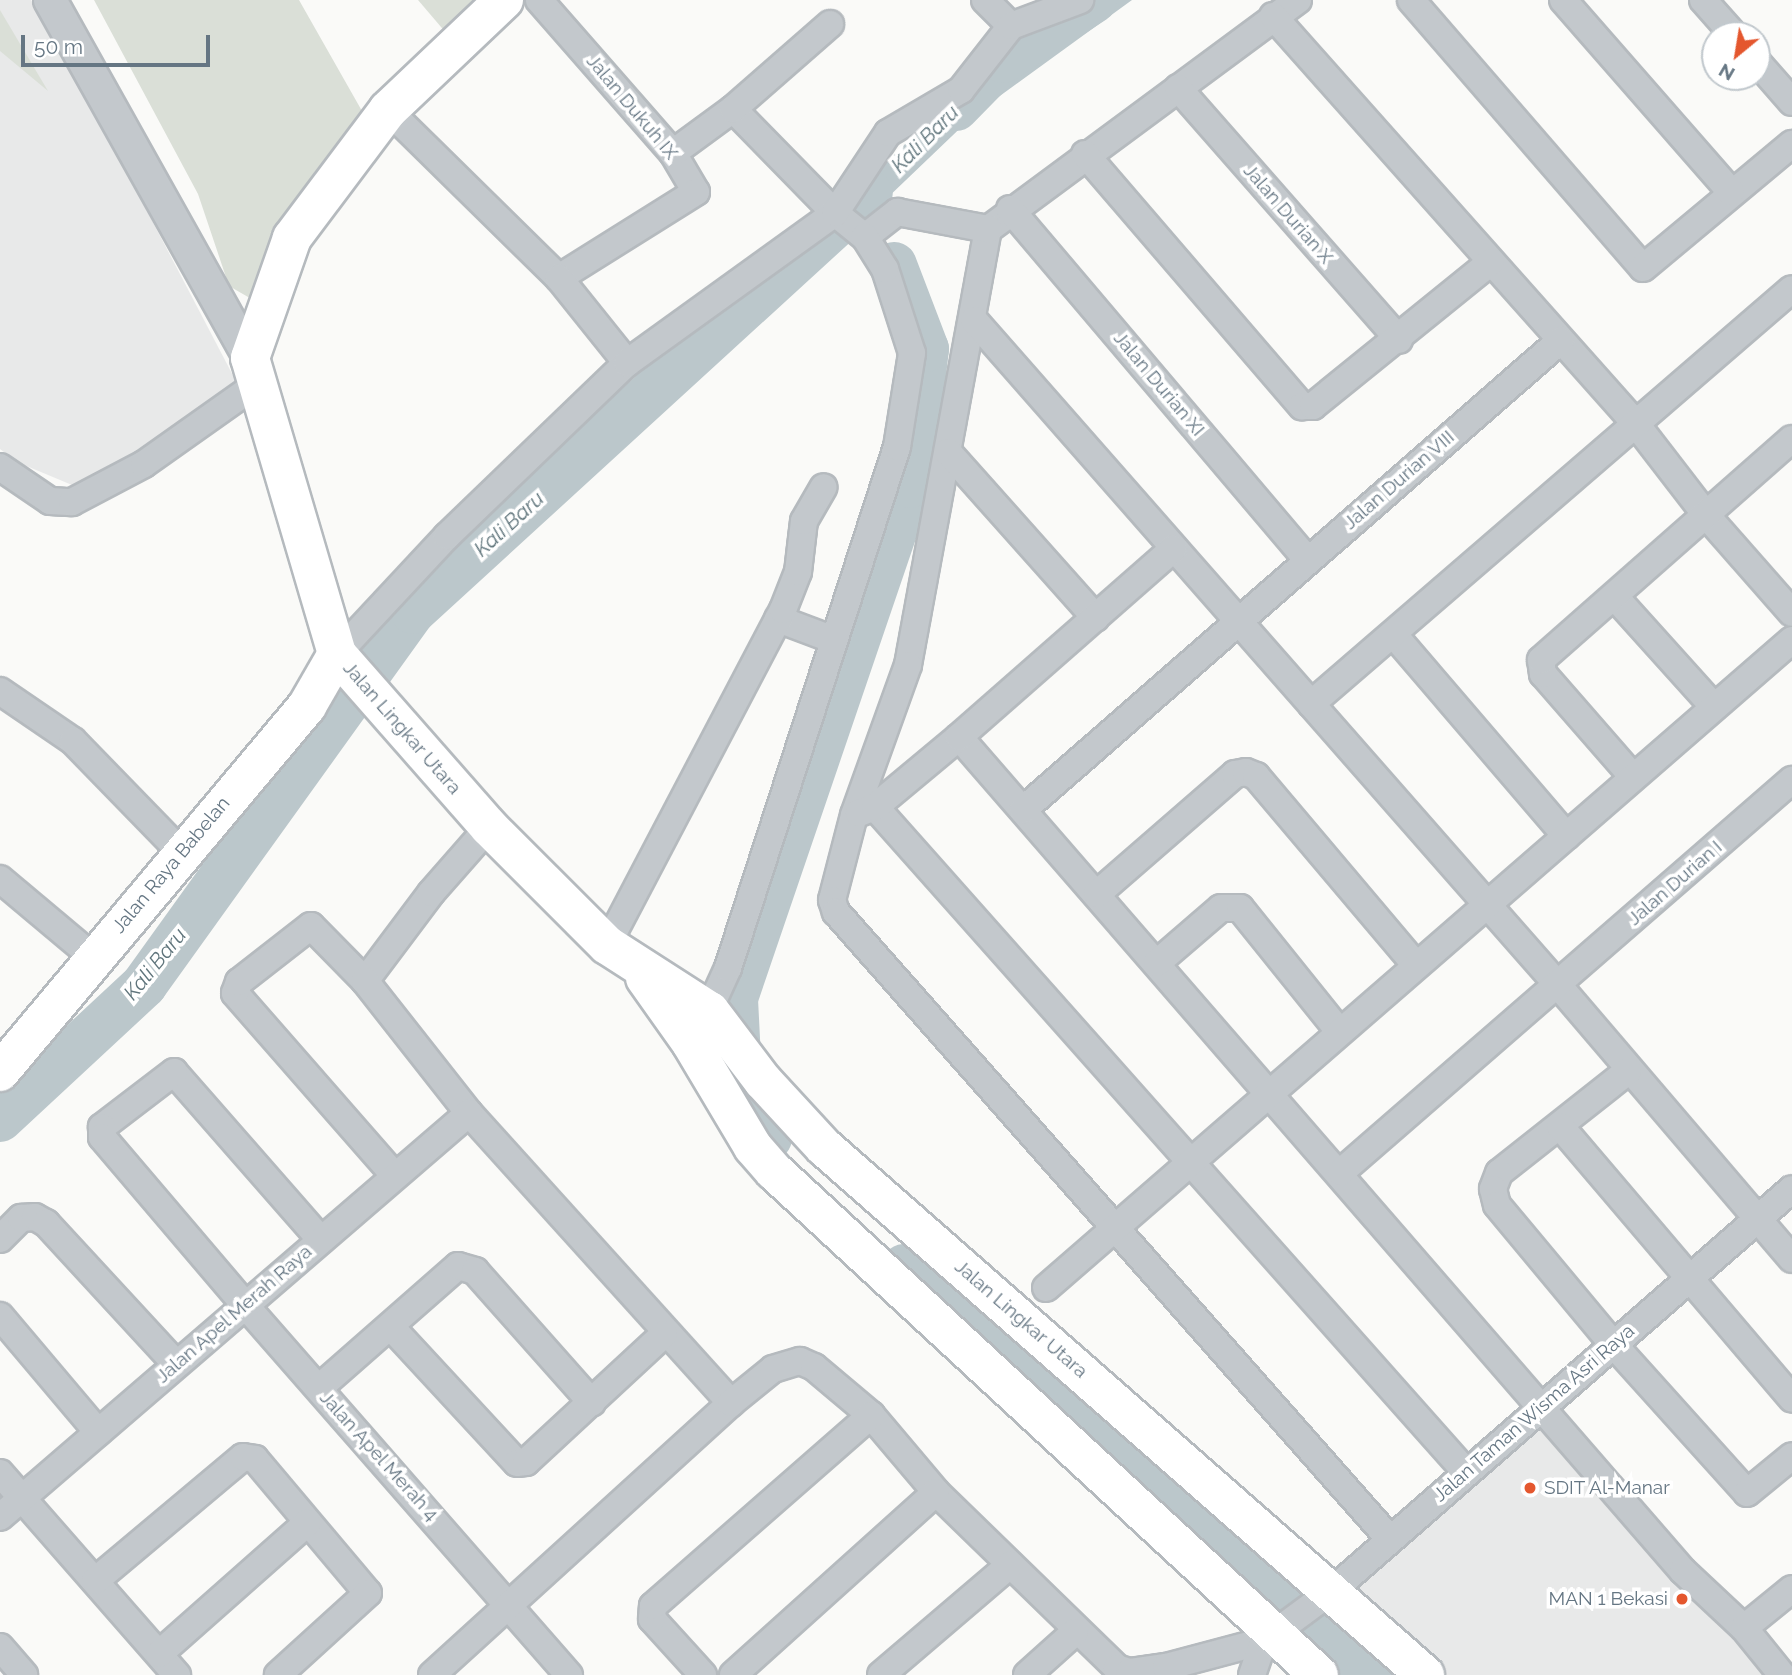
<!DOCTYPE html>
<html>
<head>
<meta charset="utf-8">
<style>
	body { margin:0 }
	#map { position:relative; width:1792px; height:1675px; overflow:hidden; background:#fafaf8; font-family:Raleway,sans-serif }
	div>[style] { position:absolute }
	.built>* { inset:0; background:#e8e9e9 }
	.green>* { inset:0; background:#dadfd7 }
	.water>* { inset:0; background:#bbc7cb }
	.river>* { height:46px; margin:-23px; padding:0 23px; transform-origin:23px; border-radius:23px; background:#bbc7cb }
	.roads { filter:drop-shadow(2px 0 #b5babe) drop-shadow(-2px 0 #b5babe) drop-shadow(0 2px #b5babe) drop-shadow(0 -2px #b5babe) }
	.minor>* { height:26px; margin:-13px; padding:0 13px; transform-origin:13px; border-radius:13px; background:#c3c8cc }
	.tertiary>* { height:32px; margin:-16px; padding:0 16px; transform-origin:16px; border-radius:16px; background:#c3c8cc }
	.primary>* { height:38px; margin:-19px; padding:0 19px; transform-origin:19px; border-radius:19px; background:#fff }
	.dots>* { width:19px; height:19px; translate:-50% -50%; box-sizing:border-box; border:4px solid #fff; border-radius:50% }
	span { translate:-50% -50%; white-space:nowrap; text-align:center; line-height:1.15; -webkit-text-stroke:7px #fff; paint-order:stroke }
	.street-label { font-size:19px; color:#657683 }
	.poi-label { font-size:19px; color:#657683 }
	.left { translate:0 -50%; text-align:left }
	.right { translate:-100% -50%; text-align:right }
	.water-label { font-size:21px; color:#60757c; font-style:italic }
	.north { position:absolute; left:1701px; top:21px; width:70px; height:70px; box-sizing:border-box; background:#fff; border:2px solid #c1c8cd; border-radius:50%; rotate:210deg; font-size:19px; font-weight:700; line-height:28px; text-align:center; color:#657683 }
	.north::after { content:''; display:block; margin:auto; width:24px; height:32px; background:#e4572e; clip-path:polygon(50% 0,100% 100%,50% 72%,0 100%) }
	.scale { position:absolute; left:21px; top:35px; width:189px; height:32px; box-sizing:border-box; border:4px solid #657683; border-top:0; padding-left:9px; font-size:21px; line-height:24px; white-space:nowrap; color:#657683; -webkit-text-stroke:5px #fff; paint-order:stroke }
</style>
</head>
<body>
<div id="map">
	<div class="built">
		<i style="clip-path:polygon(0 0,31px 0,77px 77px,238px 385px,123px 466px,72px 485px,17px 462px,0 449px)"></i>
		<i style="clip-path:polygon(1542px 1405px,1782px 1675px,1425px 1675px,1333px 1590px)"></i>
	</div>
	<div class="green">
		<i style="clip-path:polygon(94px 0,299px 0,362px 111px,375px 111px,255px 301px,229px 286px,198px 194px)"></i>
		<i style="clip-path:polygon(418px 0,483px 0,447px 34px)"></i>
		<i style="clip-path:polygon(0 10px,48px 91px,0 51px)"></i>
	</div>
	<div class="water">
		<i style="clip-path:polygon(1093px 0,1132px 0,975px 114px,860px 224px,839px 208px,961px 90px)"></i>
	</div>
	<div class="river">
		<i style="left:956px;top:108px;width:67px;rotate:-45.6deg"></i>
		<i style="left:1003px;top:60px;width:109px;rotate:-33.4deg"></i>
		<i style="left:0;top:1119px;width:197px;rotate:-42.9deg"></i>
		<i style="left:144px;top:985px;width:461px;rotate:-54.3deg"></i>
		<i style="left:413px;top:611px;width:619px;rotate:-42.45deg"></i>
		<i style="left:769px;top:1138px;width:49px;rotate:-125.9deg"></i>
		<i style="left:740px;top:1098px;width:100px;rotate:-92.9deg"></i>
		<i style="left:735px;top:998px;width:542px;rotate:-71.16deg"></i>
		<i style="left:910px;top:485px;width:137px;rotate:-83.3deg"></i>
		<i style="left:926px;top:349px;width:90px;rotate:-110.9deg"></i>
		<i style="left:904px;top:1267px;width:620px;rotate:41.14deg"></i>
	</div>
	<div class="roads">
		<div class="minor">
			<i style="left:539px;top:0;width:203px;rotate:48.8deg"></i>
			<i style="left:673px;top:153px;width:45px;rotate:59.5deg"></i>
			<i style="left:696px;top:192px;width:162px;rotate:147.9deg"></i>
			<i style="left:985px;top:0;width:37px;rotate:45deg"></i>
			<i style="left:1298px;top:0;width:385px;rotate:143.5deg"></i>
			<i style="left:988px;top:229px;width:443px;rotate:100.4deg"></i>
			<i style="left:908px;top:665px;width:159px;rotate:109.8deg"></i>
			<i style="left:854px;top:815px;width:88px;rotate:104.5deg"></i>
			<i style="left:832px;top:900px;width:13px;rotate:72deg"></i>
			<i style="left:836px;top:912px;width:835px;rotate:48.54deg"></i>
			<i style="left:1411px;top:0;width:354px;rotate:49.1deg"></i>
			<i style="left:1643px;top:268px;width:194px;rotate:-39.8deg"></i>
			<i style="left:1563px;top:0;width:255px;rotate:48.8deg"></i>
			<i style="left:1703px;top:0;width:47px;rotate:48.5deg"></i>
			<i style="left:1273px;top:16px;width:546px;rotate:48.34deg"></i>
			<i style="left:1636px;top:424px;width:115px;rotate:52.4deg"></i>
			<i style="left:1706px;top:515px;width:130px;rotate:48.7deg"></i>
			<i style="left:1757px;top:62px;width:53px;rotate:48.8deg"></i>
			<i style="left:1178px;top:88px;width:335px;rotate:48.7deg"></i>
			<i style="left:733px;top:109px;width:146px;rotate:45.6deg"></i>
			<i style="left:835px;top:213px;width:38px;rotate:39deg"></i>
			<i style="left:865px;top:237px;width:41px;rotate:-38deg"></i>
			<i style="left:897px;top:212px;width:93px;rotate:10.6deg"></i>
			<i style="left:388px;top:110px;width:240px;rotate:44.5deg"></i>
			<i style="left:559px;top:278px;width:109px;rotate:51.3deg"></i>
			<i style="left:673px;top:153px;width:74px;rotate:-36.3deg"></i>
			<i style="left:733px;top:109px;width:129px;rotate:-41.2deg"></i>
			<i style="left:1085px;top:154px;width:333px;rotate:49.3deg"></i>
			<i style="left:1302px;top:406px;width:11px"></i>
			<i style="left:1313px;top:406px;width:229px;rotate:-39deg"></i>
			<i style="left:1010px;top:209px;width:459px;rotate:49.7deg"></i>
			<i style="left:974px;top:320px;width:885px;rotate:48.71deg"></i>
			<i style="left:1558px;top:985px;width:360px;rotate:49.5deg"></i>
			<i style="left:948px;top:452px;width:222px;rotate:48.3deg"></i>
			<i style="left:0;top:467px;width:60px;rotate:34.2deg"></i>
			<i style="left:50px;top:501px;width:22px;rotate:3deg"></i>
			<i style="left:72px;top:502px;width:81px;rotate:-27.8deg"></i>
			<i style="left:144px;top:464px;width:138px;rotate:-35.3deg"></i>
			<i style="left:1615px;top:597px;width:148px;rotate:48deg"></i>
			<i style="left:778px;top:619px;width:60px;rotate:20.6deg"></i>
			<i style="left:1394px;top:635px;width:265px;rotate:49.4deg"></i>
			<i style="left:337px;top:654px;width:161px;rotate:-47deg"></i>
			<i style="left:447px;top:536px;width:250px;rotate:-43.9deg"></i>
			<i style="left:627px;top:363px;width:256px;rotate:-35.8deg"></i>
			<i style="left:835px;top:213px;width:96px;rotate:-56.5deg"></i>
			<i style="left:888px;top:133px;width:85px;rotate:-30.5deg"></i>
			<i style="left:961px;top:90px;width:81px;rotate:-52deg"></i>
			<i style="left:1011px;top:26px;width:74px;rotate:-20.6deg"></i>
			<i style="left:0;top:691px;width:88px;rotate:34.4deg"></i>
			<i style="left:73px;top:741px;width:156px;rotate:45.8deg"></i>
			<i style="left:1311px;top:704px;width:635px;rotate:-40.79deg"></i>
			<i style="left:959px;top:737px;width:1104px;rotate:49.04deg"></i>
			<i style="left:1683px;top:1571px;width:83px;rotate:43.1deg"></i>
			<i style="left:1744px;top:1628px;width:60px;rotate:51deg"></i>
			<i style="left:1633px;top:777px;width:137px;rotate:-131.1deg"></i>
			<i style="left:1543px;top:674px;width:14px;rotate:-98deg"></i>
			<i style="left:1541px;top:660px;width:334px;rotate:-41.4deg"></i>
			<i style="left:875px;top:807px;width:890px;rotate:48.37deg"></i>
			<i style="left:1023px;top:810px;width:714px;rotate:-41.14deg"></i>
			<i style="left:859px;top:813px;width:17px;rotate:-21deg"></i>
			<i style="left:875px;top:807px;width:109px;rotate:-39.8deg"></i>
			<i style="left:959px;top:737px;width:286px;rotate:-41.3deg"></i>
			<i style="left:0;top:879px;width:121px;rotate:40deg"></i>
			<i style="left:1097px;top:894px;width:183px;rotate:-41deg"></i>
			<i style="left:1235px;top:774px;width:11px;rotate:-10deg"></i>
			<i style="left:1246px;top:772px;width:11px;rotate:22deg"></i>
			<i style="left:1256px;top:776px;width:248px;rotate:49.8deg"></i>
			<i style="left:607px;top:945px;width:378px;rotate:-62.3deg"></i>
			<i style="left:783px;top:610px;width:41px;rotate:-68.5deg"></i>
			<i style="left:798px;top:572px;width:51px;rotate:-83.3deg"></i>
			<i style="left:804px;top:521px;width:39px;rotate:-60deg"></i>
			<i style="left:1157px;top:963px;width:84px;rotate:-40.7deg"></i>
			<i style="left:1221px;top:908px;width:19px"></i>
			<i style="left:1240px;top:908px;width:158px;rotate:51.2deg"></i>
			<i style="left:365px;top:981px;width:110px;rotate:-53.1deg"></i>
			<i style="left:431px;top:893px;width:88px;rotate:-48.7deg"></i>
			<i style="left:703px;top:1023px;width:60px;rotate:-65.6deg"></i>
			<i style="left:728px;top:968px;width:548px;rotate:-72.03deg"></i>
			<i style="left:897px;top:447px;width:95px;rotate:-80.9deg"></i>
			<i style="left:912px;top:353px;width:88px;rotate:-107.8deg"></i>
			<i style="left:885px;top:269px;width:38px;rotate:-122deg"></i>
			<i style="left:1628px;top:1071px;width:164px;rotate:141.7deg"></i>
			<i style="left:1499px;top:1173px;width:17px;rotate:111deg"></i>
			<i style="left:1493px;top:1189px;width:16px;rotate:76deg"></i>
			<i style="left:1497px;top:1205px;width:181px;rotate:50.2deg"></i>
			<i style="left:1613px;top:1344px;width:200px;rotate:48deg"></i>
			<i style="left:1747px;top:1493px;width:58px;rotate:-39.4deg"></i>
			<i style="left:1560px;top:1126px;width:358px;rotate:49.6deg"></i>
			<i style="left:1341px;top:1172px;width:598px;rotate:-41deg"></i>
			<i style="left:395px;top:1176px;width:243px;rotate:-131.2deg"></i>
			<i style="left:235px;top:993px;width:12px;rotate:-70deg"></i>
			<i style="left:239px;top:982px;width:91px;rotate:-37.9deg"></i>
			<i style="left:311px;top:926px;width:77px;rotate:45.5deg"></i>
			<i style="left:365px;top:981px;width:168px;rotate:51.8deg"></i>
			<i style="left:469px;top:1113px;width:391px;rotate:47.9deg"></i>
			<i style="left:0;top:1239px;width:30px;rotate:-45deg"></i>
			<i style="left:21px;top:1218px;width:14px;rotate:-4deg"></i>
			<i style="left:35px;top:1217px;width:13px;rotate:29deg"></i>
			<i style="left:46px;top:1223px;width:192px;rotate:47.3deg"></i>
			<i style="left:321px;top:1240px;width:223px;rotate:-131.2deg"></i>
			<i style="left:174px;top:1072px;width:91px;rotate:142.6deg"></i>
			<i style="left:102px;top:1127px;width:10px;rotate:90deg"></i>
			<i style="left:102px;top:1137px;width:221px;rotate:49.6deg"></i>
			<i style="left:245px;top:1305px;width:492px;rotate:48.8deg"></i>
			<i style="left:1046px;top:1288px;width:988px;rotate:-40.98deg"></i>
			<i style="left:0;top:1316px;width:152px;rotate:49.8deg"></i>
			<i style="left:391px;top:1327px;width:185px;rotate:47.2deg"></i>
			<i style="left:517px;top:1463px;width:9px;rotate:-6deg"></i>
			<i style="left:526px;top:1462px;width:188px;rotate:-42.8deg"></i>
			<i style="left:319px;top:1388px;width:185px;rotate:-41.3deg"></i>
			<i style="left:458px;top:1266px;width:18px;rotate:16deg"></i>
			<i style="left:475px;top:1271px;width:176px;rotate:48.4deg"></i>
			<i style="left:0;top:1473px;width:269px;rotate:48.8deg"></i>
			<i style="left:0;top:1517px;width:619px;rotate:-40.74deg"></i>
			<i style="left:95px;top:1581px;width:193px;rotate:-40deg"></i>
			<i style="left:243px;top:1457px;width:12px;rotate:9deg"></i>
			<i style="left:255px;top:1459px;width:175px;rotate:49.9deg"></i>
			<i style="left:368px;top:1593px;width:122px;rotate:137.7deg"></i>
			<i style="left:1744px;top:1628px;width:62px;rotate:-39.1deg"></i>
			<i style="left:0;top:1647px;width:37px;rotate:49deg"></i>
			<i style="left:159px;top:1654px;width:198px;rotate:-41.5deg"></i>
			<i style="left:432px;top:1675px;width:404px;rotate:-42.3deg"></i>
			<i style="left:731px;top:1403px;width:54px;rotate:-39deg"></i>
			<i style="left:773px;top:1369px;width:28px;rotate:-17deg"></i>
			<i style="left:800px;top:1361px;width:15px;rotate:23deg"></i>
			<i style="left:814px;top:1367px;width:75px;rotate:40.1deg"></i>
			<i style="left:871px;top:1415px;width:101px;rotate:49.8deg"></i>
			<i style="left:936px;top:1492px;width:252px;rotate:44.2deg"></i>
			<i style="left:1117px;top:1668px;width:13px;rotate:18deg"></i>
			<i style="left:1129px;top:1672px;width:37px;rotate:-8deg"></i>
			<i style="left:1166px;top:1667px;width:101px;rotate:-14.9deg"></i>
			<i style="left:1264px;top:1641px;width:86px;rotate:-36.5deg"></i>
			<i style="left:1333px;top:1590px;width:609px;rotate:-41.14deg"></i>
			<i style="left:703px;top:1675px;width:76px;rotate:-132.3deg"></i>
			<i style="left:652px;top:1619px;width:13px;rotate:-86deg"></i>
			<i style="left:653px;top:1606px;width:290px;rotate:-41.2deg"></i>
			<i style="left:733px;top:1675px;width:273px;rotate:-42deg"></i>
			<i style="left:881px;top:1675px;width:170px;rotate:-40.5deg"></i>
			<i style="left:1027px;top:1675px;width:64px;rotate:-41.9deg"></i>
			<i style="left:1252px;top:1675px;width:36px;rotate:-71deg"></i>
		</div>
		<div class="tertiary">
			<i style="left:50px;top:0;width:410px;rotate:60.8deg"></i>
		</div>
		<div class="primary">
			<i style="left:504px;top:0;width:160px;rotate:136.5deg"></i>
			<i style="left:388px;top:110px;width:160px;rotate:126.9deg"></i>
			<i style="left:292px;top:238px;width:127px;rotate:109.3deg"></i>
			<i style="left:250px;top:358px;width:309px;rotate:73.6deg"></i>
			<i style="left:337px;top:654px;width:230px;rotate:48.7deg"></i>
			<i style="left:489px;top:827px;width:167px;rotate:45deg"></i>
			<i style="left:607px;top:945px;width:122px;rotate:32.7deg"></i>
			<i style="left:710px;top:1011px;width:88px;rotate:52.9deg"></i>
			<i style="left:763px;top:1081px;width:90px;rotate:47.3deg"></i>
			<i style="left:824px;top:1147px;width:800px;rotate:41.3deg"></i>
			<i style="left:645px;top:978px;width:80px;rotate:54.7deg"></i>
			<i style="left:691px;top:1043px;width:121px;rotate:59.2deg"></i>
			<i style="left:753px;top:1147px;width:32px;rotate:49deg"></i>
			<i style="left:774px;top:1171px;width:742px;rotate:42.76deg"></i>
			<i style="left:0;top:1072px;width:478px;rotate:-50deg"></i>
			<i style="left:307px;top:706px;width:60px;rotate:-60deg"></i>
		</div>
	</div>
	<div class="dots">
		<i style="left:1530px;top:1488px;background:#e4572e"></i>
		<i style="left:1682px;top:1599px;background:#e4572e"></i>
	</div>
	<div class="street-label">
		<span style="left:632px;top:107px;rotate:50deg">Jalan Dukuh IX</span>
		<span style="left:1288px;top:214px;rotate:49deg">Jalan Durian X</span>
		<span style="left:1159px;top:384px;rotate:50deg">Jalan Durian XI</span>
		<span style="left:1399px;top:480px;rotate:-41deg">Jalan Durian VIII</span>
		<span style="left:402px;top:728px;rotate:49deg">Jalan Lingkar Utara</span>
		<span style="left:171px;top:865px;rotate:-50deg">Jalan Raya Babelan</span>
		<span style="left:1675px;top:883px;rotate:-41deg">Jalan Durian I</span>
		<span style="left:234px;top:1314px;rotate:-41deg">Jalan Apel Merah Raya</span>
		<span style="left:1021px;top:1319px;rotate:41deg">Jalan Lingkar Utara</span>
		<span style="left:1534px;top:1413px;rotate:-41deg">Jalan Taman Wisma Asri Raya</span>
		<span style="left:379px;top:1456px;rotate:48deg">Jalan Apel Merah 4</span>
	</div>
	<div class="poi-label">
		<span class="left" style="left:1544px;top:1488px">SDIT Al-Manar</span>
		<span class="right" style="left:1668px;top:1599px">MAN 1 Bekasi</span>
	</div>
	<div class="water-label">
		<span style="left:925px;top:139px;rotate:-45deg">Kali Baru</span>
		<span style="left:509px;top:524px;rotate:-42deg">Kali Baru</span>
		<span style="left:155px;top:964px;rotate:-51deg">Kali Baru</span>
	</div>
	<div class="north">N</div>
	<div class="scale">50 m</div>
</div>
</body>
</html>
